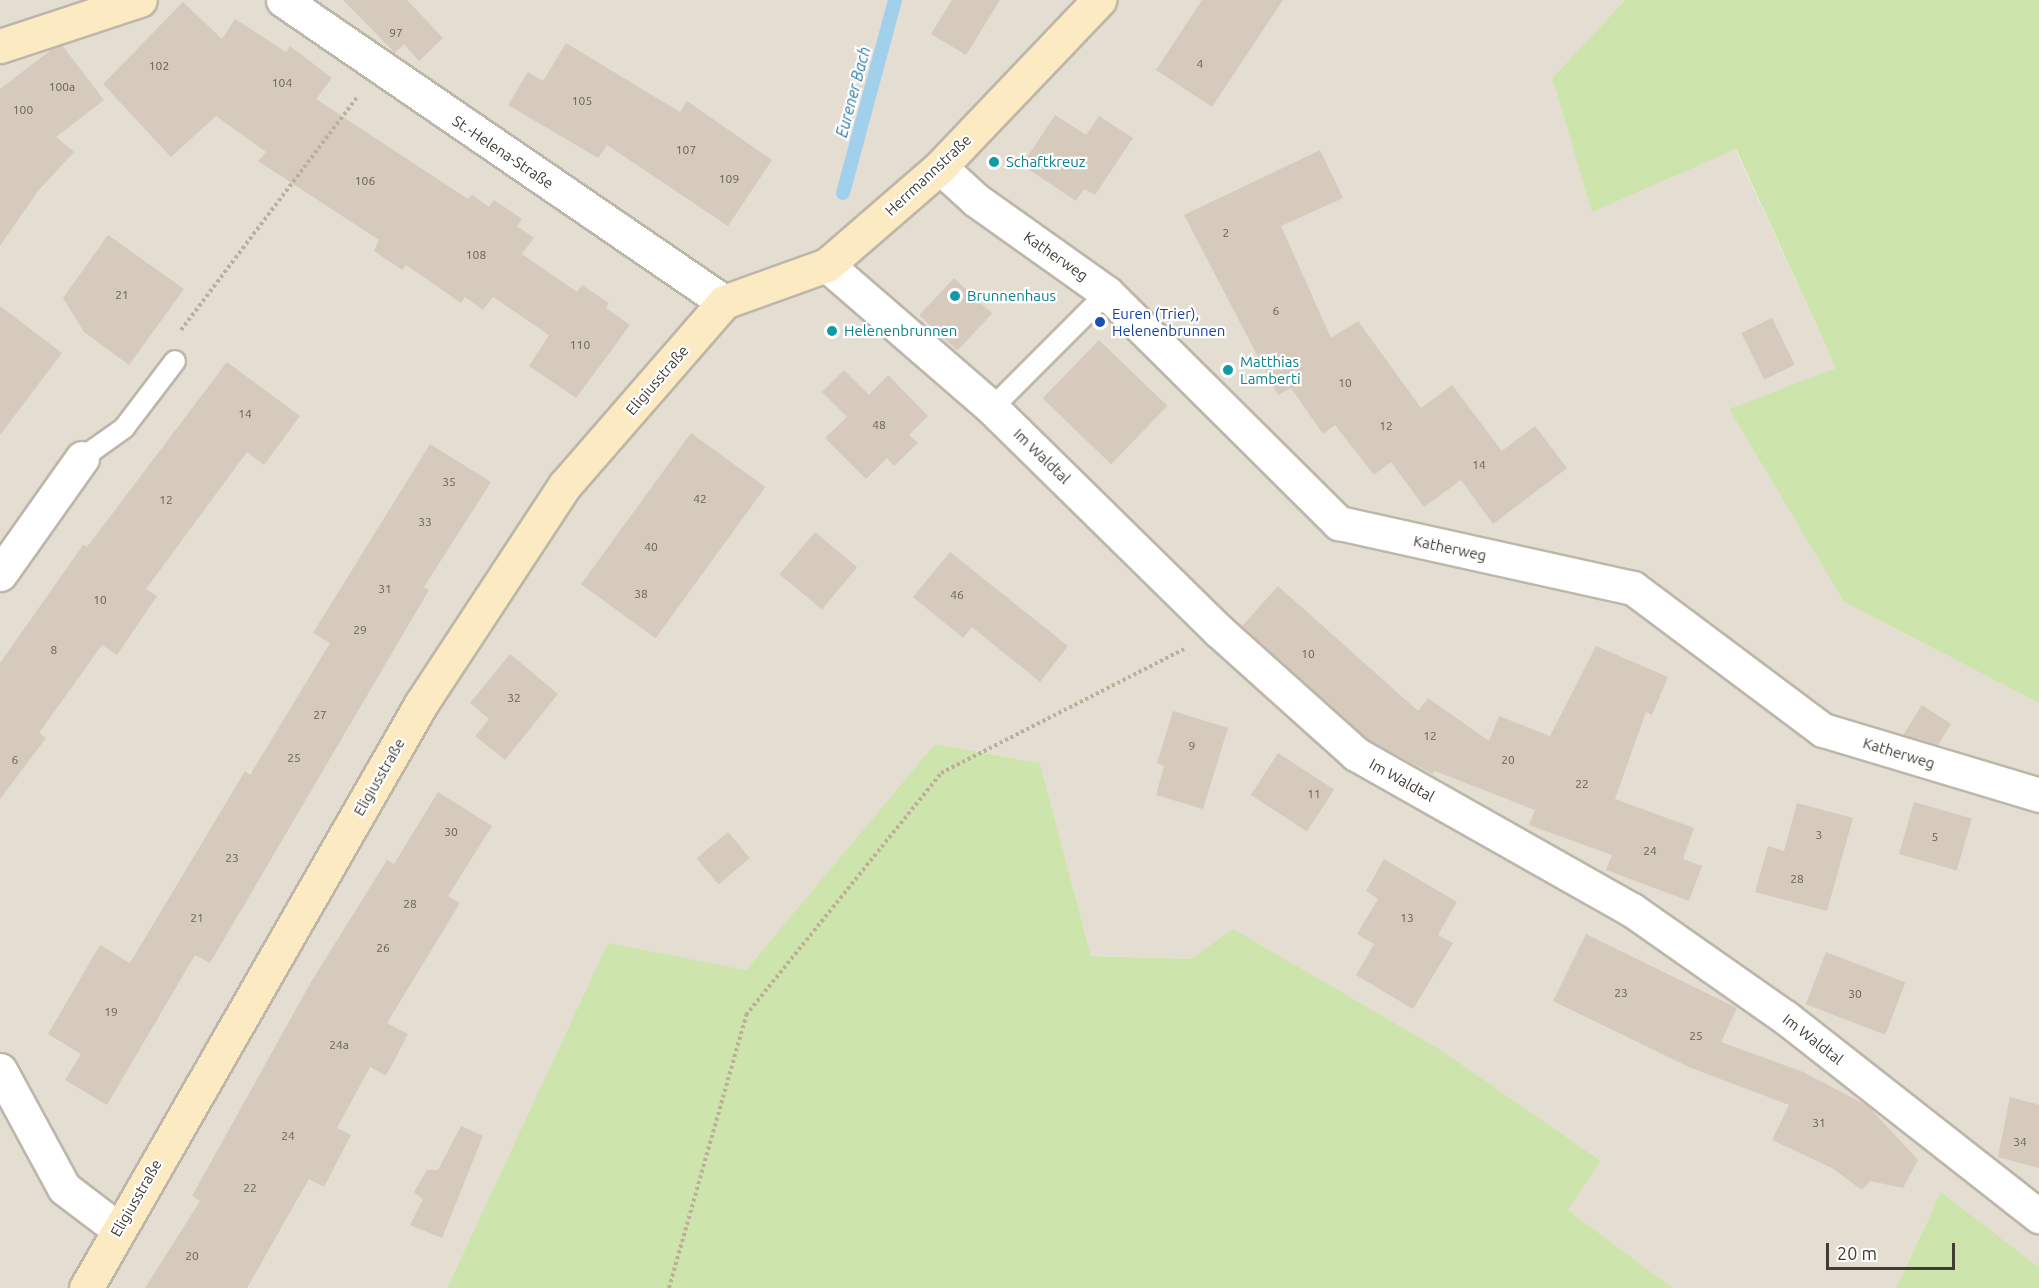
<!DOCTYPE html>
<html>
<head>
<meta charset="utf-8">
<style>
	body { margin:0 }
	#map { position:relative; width:2039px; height:1288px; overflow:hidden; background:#f1ece3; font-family:Ubuntu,sans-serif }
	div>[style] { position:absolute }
	.residential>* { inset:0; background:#e4ded2 }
	.green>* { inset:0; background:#cde4ad }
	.stream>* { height:14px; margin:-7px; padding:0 7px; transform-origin:7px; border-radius:7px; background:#a1d0ec }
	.building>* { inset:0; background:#d5cabc; transform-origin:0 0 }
	.path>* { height:4px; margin-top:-2px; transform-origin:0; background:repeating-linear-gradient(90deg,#bcae98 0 3px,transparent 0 6px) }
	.roads { filter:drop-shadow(2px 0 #beb6a9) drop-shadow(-2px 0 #beb6a9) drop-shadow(0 2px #beb6a9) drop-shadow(0 -2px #beb6a9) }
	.lane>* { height:20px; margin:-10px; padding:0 10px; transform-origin:10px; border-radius:10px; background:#fff }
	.street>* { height:33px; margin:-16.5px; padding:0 16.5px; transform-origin:16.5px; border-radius:16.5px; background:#fff }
	.secondary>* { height:33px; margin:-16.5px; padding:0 16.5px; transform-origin:16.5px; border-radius:16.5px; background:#fcebc2 }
	.dots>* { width:16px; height:16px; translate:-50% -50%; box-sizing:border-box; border:3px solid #fff; border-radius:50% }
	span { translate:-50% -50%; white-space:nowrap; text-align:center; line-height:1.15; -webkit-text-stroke:4.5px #fff; paint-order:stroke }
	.number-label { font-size:12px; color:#676056 }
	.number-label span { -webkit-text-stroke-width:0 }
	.street-label { font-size:15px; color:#423c34 }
	.culture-label { font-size:15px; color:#0d838f }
	.left { translate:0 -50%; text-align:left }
	.transit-label { font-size:15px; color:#164399 }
	.water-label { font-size:16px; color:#337ba8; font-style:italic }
	.scale { position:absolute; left:1826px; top:1243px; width:129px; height:27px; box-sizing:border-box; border:3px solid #423c34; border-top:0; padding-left:8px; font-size:18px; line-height:21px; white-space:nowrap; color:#423c34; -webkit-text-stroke:4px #fff; paint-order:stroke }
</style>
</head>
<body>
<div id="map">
	<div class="residential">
		<i style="clip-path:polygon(0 0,1625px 0,1552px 78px,1592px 211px,1735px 149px,1836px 368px,1730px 410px,1844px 602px,2039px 703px,2039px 1267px,1941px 1192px,1896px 1288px,1673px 1288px,1568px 1210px,1601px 1161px,1441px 1050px,1233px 930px,1192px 959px,1091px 956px,1040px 763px,936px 744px,746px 970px,608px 944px,447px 1288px,0 1288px)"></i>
	</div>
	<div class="green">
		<i style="clip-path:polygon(1625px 0,2039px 0,2039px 703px,1844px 602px,1729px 409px,1836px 368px,1736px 149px,1592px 212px,1552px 78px)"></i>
		<i style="clip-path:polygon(935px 744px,1040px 763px,1091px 956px,1191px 959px,1233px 929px,1441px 1050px,1601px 1161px,1568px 1210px,1673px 1288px,447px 1288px,608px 943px,746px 970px)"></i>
		<i style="clip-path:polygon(1941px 1192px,2039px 1267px,2039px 1288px,1896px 1288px)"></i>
	</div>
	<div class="stream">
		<i style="left:843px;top:193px;width:200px;rotate:-74.9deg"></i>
	</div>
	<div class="building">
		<i style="clip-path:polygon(343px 0,407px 0,443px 38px,419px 61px,404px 44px,395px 53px)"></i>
		<i style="clip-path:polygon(952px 0,1000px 0,966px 55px,931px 34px)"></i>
		<i style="clip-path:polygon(1202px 0,1283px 0,1212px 107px,1156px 70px)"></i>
		<i style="clip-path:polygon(183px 2px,222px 39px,235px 19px,286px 52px,290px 46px,332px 78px,316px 99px,468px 199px,472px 195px,489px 207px,494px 200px,522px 219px,517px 226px,534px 238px,522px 254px,577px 292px,582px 285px,609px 303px,606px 308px,630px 325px,576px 398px,529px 366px,549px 335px,493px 297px,483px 310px,465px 297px,461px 303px,406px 265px,402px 270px,374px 251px,379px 240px,258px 161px,266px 152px,216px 116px,171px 157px,103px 84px)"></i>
		<i style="clip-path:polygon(566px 43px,680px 112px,687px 101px,772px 160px,728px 226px,607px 145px,598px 158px,508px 105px,528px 72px,543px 81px)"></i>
		<i style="clip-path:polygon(62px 45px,104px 100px,56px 137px,74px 152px,38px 191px,0 246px,0 89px,52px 49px)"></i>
		<i style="clip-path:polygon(1055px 115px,1086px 135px,1099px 116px,1133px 138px,1095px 195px,1084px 189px,1076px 201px,1022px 165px)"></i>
		<i style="clip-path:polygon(1320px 150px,1343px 198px,1281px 226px,1331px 338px,1358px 321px,1421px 408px,1452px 385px,1502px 451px,1535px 426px,1567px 468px,1493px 524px,1461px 480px,1424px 507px,1391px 462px,1374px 475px,1335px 425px,1323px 434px,1291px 388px,1278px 395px,1184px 215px)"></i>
		<i style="clip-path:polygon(108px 235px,184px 289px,129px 365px,84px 332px,63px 298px)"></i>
		<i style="left:954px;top:278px;width:52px;height:51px;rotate:43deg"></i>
		<i style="clip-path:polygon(0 306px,62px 353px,0 435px)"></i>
		<i style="left:1772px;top:318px;width:52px;height:34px;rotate:64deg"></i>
		<i style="left:1099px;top:340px;width:95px;height:81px;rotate:44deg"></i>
		<i style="clip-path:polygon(227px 362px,300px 416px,264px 465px,247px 452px,146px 589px,157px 596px,117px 655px,102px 645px,39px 733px,46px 738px,0 799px,0 663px,83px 545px,87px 547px)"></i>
		<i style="clip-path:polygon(844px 370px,869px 395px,888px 375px,928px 416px,909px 435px,918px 443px,894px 466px,887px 458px,866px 479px,825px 438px,847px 417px,822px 392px)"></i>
		<i style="left:691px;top:433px;width:92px;height:187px;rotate:36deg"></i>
		<i style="clip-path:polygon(430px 444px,491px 482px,424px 587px,429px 590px,210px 963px,195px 955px,107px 1105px,65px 1080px,81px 1054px,48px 1034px,100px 945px,130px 963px,245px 771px,250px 775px,330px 643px,313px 633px)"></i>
		<i style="left:815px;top:532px;width:55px;height:55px;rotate:40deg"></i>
		<i style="clip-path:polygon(950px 552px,1068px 646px,1040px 682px,972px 627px,963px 638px,913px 597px)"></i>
		<i style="clip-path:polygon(1278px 586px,1418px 711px,1428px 698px,1489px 741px,1499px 716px,1550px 736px,1596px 646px,1668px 677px,1652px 715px,1646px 712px,1615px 799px,1694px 828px,1683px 859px,1702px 866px,1689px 901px,1606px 870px,1612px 855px,1529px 825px,1535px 810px,1435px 771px,1432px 774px,1367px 739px,1242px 626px)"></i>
		<i style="clip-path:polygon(510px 654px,558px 694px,505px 760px,475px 736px,489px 719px,470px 703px)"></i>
		<i style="clip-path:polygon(1922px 705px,1951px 724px,1938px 745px,1903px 735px)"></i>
		<i style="clip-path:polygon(1173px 711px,1228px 728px,1203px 809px,1156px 795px,1164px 766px,1157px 763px)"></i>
		<i style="left:1278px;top:753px;width:67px;height:50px;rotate:33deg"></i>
		<i style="clip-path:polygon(438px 792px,492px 826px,448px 896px,460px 903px,387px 1023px,408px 1034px,386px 1076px,370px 1067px,337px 1128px,351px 1135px,324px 1187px,309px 1179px,247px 1288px,145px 1288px,200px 1201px,192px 1196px,311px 982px,387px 860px,394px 864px)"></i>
		<i style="left:1914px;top:802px;width:60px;height:54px;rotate:16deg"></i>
		<i style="clip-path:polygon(1797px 803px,1853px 818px,1827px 911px,1755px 892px,1768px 846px,1784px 851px)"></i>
		<i style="left:728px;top:832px;width:34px;height:41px;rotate:50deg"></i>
		<i style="clip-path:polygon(1384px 859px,1457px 902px,1438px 935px,1453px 943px,1413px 1009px,1356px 975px,1374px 944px,1357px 934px,1378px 899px,1366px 891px)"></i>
		<i style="clip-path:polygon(1586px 934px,1737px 1008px,1721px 1042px,1803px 1072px,1868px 1106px,1918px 1160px,1903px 1188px,1870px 1181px,1862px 1190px,1832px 1168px,1772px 1140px,1789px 1105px,1691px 1068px,1553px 1001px)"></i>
		<i style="left:1826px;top:952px;width:85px;height:56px;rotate:21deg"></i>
		<i style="clip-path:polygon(2010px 1097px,2039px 1105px,2039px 1168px,1998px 1157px)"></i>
		<i style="clip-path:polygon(461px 1126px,483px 1136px,442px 1238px,410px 1225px,423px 1199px,414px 1192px,427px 1170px,438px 1170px)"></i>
	</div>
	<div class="path">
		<i style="left:181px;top:330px;width:292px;rotate:-52.9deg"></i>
		<i style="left:669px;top:1288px;width:284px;rotate:-74.2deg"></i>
		<i style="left:746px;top:1015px;width:311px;rotate:-51.1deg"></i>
		<i style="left:941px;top:773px;width:273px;rotate:-27deg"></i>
	</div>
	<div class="roads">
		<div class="lane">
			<i style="left:992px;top:408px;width:163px;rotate:-45deg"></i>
			<i style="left:82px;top:458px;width:52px;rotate:-35.5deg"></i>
			<i style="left:124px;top:428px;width:84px;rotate:-52.7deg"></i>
		</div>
		<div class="street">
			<i style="left:283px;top:0;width:534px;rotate:34.4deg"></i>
			<i style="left:940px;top:167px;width:49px;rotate:42.5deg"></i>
			<i style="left:976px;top:200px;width:161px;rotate:35.4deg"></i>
			<i style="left:1107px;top:293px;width:327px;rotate:44.8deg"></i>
			<i style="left:1339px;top:523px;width:301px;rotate:12.5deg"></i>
			<i style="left:1633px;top:588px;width:237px;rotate:36.8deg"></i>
			<i style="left:1823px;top:730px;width:226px;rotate:16.7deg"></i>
			<i style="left:827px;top:265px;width:218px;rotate:40.9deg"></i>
			<i style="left:992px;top:408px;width:318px;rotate:44.5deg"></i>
			<i style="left:1219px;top:631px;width:184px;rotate:41.9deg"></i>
			<i style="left:1356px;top:754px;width:317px;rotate:29.5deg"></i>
			<i style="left:1632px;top:910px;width:187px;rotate:35deg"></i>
			<i style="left:1785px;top:1017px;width:323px;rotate:38.1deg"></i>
			<i style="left:0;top:574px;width:142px;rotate:-54.7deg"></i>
			<i style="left:0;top:1070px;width:134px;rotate:61.5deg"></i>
			<i style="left:64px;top:1188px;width:68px;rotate:37.2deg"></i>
		</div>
		<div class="secondary">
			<i style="left:0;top:46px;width:147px;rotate:-18.2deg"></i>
			<i style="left:86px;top:1288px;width:673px;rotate:-60.16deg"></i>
			<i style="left:421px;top:704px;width:262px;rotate:-56.7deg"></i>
			<i style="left:565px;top:485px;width:242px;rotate:-49deg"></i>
			<i style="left:724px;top:302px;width:109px;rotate:-19.8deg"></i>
			<i style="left:827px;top:265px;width:150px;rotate:-40.9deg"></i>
			<i style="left:940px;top:167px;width:231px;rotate:-46.4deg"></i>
		</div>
	</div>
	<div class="dots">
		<i style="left:994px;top:162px;background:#0f9aa8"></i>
		<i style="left:955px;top:296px;background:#0f9aa8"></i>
		<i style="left:1100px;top:322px;background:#1a4fb4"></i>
		<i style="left:832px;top:331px;background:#0f9aa8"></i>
		<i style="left:1228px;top:370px;background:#0f9aa8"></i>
	</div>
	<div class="number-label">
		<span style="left:396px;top:33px">97</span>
		<span style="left:1200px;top:64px">4</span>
		<span style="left:159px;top:66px">102</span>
		<span style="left:282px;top:83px">104</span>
		<span style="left:62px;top:87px">100a</span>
		<span style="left:582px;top:101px">105</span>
		<span style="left:23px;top:110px">100</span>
		<span style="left:686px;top:150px">107</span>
		<span style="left:729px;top:179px">109</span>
		<span style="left:365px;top:181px">106</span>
		<span style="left:1226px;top:233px">2</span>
		<span style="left:476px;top:255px">108</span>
		<span style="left:122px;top:295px">21</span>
		<span style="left:1276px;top:311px">6</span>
		<span style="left:580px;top:345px">110</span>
		<span style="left:1345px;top:383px">10</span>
		<span style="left:245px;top:414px">14</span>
		<span style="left:879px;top:425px">48</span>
		<span style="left:1386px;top:426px">12</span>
		<span style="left:1479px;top:465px">14</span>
		<span style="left:449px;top:482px">35</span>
		<span style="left:700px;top:499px">42</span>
		<span style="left:166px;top:500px">12</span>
		<span style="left:425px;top:522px">33</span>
		<span style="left:651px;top:547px">40</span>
		<span style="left:385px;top:589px">31</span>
		<span style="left:641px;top:594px">38</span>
		<span style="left:957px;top:595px">46</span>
		<span style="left:100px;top:600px">10</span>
		<span style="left:360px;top:630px">29</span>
		<span style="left:54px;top:650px">8</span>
		<span style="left:1308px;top:654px">10</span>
		<span style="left:514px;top:698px">32</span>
		<span style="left:320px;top:715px">27</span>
		<span style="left:1430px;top:736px">12</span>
		<span style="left:1192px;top:746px">9</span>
		<span style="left:294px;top:758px">25</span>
		<span style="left:15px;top:760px">6</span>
		<span style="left:1508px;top:760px">20</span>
		<span style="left:1582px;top:784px">22</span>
		<span style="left:1314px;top:794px">11</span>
		<span style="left:451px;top:832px">30</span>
		<span style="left:1819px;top:835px">3</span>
		<span style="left:1935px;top:837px">5</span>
		<span style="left:1650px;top:851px">24</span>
		<span style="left:232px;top:858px">23</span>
		<span style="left:1797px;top:879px">28</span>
		<span style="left:410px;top:904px">28</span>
		<span style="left:197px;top:918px">21</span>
		<span style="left:1407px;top:918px">13</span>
		<span style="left:383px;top:948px">26</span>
		<span style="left:1621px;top:993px">23</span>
		<span style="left:1855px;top:994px">30</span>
		<span style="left:111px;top:1012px">19</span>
		<span style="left:1696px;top:1036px">25</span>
		<span style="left:339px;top:1045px">24a</span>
		<span style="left:1819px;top:1123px">31</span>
		<span style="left:288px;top:1136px">24</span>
		<span style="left:2020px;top:1142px">34</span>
		<span style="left:250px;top:1188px">22</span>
		<span style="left:192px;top:1256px">20</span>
	</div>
	<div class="street-label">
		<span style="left:503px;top:152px;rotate:34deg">St.-Helena-Straße</span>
		<span style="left:928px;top:175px;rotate:-43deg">Herrmannstraße</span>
		<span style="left:1056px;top:256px;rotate:35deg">Katherweg</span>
		<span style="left:657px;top:380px;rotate:-49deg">Eligiusstraße</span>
		<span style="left:1042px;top:456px;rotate:44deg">Im Waldtal</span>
		<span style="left:1450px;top:548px;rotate:12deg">Katherweg</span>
		<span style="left:1899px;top:753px;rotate:17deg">Katherweg</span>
		<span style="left:379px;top:777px;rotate:-60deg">Eligiusstraße</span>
		<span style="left:1402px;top:780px;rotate:29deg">Im Waldtal</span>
		<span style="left:1813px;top:1039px;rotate:38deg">Im Waldtal</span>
		<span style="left:136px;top:1198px;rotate:-60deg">Eligiusstraße</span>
	</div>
	<div class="culture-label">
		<span class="left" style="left:1006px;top:162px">Schaftkreuz</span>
		<span class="left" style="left:967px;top:296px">Brunnenhaus</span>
		<span class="left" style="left:844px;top:331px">Helenenbrunnen</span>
		<span class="left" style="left:1240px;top:370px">Matthias<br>Lamberti</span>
	</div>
	<div class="transit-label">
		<span class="left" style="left:1112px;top:322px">Euren (Trier),<br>Helenenbrunnen</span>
	</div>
	<div class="water-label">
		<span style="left:853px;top:92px;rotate:-75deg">Eurener Bach</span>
	</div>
	<div class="scale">20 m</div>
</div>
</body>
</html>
